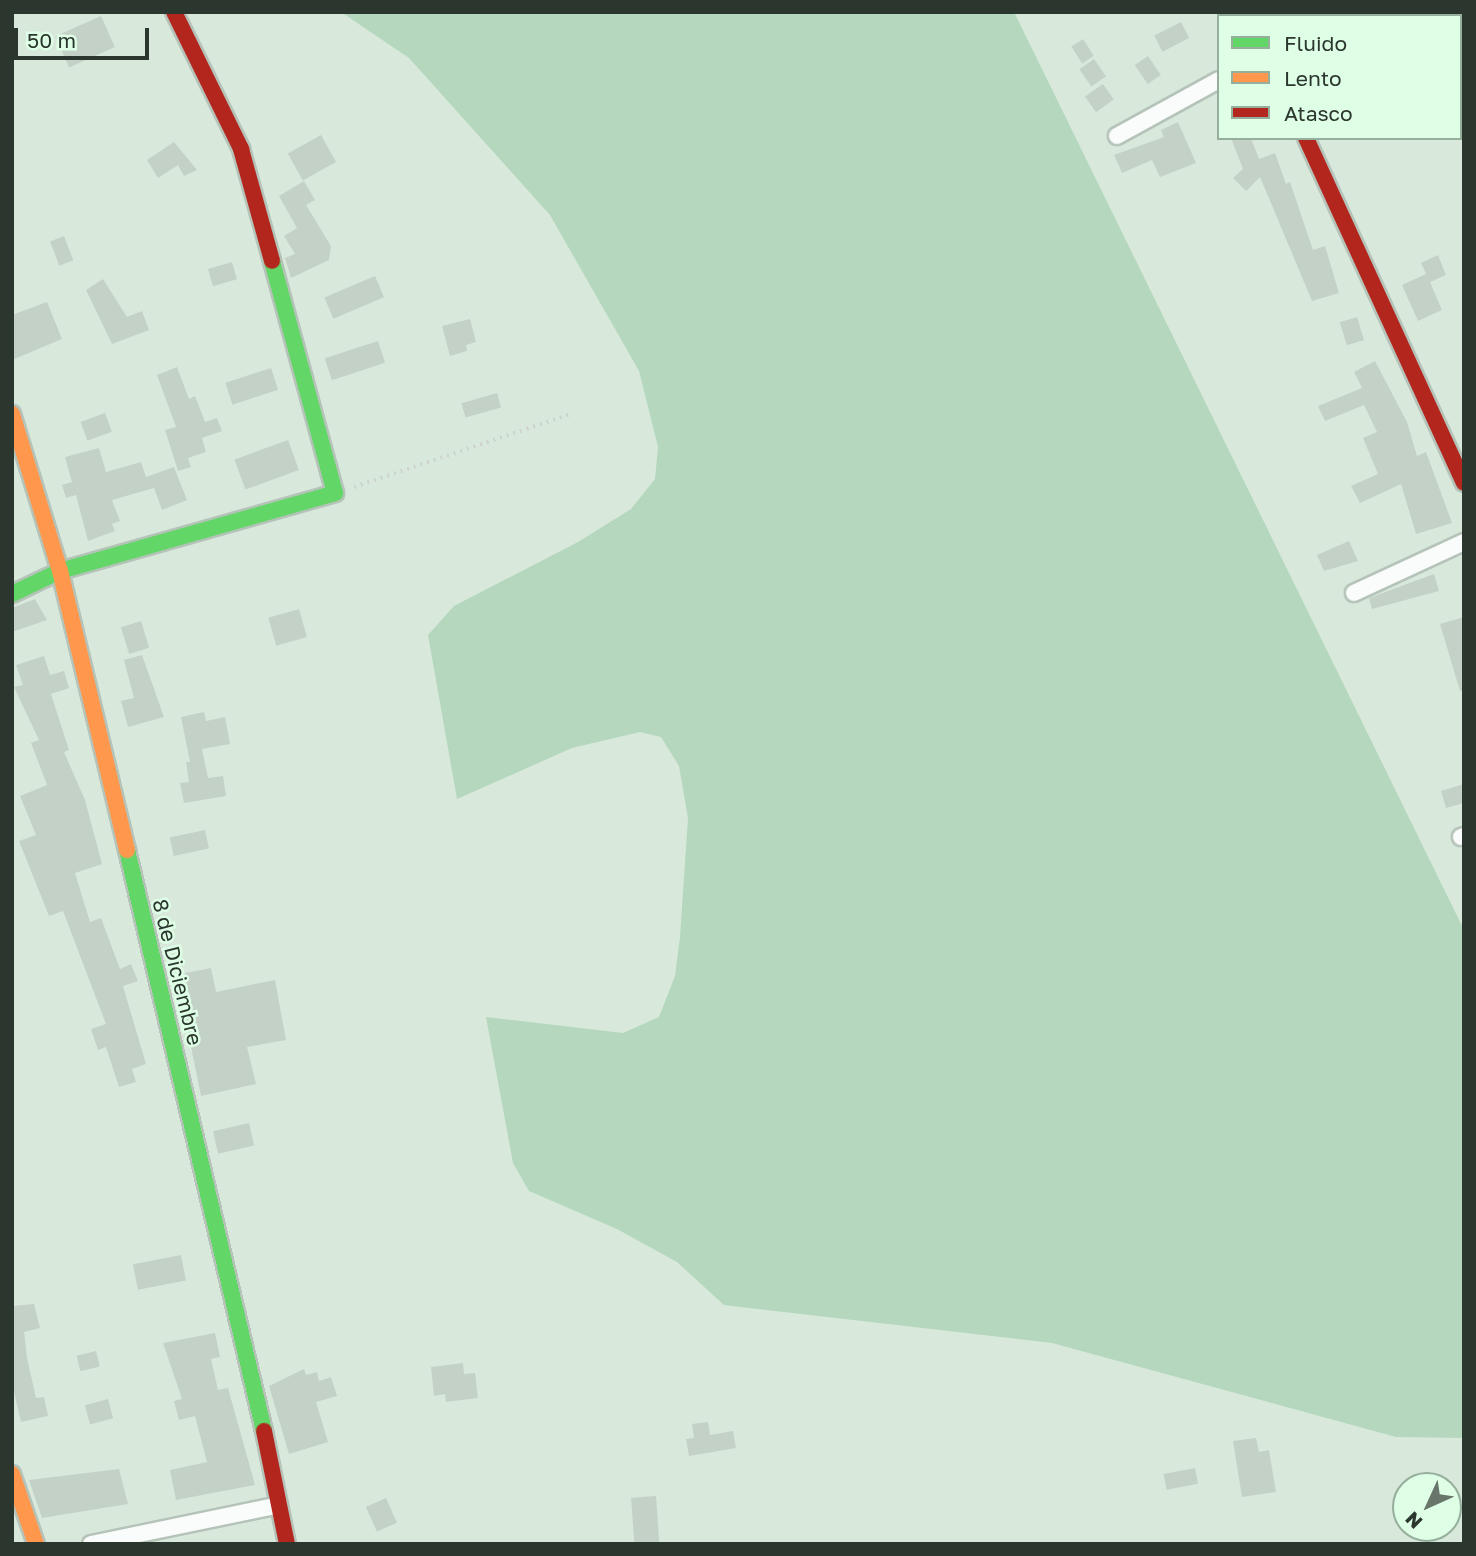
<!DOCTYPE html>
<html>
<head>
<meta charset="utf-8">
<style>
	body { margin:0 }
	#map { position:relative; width:1476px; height:1556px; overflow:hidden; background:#d8e9dc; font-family:"Golos Text",sans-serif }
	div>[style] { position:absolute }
	.green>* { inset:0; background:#b4d7bd }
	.building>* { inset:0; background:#c4d1c7; transform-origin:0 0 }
	.path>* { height:3.5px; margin-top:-1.75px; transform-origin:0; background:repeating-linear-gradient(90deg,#ced3cf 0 2px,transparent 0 7px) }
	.roads { filter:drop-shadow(2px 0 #b5c3b9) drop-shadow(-2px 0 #b5c3b9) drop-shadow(0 2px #b5c3b9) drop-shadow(0 -2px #b5c3b9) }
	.street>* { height:16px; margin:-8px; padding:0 8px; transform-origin:8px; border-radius:8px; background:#f9fcfa }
	.fast>* { height:16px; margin:-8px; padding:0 8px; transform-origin:8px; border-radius:8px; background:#63d668 }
	.slow>* { height:16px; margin:-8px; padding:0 8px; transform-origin:8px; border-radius:8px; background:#ff974d }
	.jam>* { height:16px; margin:-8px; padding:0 8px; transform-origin:8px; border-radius:8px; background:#b3261e }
	span { translate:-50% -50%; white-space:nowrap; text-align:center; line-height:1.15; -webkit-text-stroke:5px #defee6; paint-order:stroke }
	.street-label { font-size:21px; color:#2b372e }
	.frame { position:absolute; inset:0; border:14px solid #2b372e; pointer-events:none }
	.legend { position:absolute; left:1217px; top:14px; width:245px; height:126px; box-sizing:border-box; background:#defee6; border:2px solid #96ae9c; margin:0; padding:9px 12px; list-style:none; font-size:21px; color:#2b372e }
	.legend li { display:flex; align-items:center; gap:14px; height:35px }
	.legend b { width:35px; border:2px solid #96ae9c }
	.north { position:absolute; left:1392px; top:1472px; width:70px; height:70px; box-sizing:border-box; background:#defee6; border:2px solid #96ae9c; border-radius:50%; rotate:225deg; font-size:19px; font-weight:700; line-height:28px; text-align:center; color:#2b372e }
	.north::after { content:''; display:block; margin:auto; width:24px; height:32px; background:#68756b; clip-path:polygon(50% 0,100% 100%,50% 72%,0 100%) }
	.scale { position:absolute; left:14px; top:28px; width:135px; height:32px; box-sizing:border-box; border:4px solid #2b372e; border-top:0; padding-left:9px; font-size:21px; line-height:24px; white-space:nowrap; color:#2b372e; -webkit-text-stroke:5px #defee6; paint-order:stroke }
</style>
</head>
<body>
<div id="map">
	<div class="green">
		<i style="clip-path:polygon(341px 12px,1014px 12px,1464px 930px,1464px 1438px,1396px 1437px,1052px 1343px,724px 1305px,677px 1262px,617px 1229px,529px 1191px,513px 1163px,486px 1017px,623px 1033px,659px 1017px,675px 976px,680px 937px,688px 818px,679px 766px,661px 737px,640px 732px,572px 748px,457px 799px,428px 635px,454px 606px,578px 542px,631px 509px,655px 479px,658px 447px,639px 371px,550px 215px,409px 58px)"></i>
	</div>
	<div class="building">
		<i style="left:101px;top:16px;width:34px;height:50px;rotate:66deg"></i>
		<i style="left:1181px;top:22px;width:18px;height:30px;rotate:63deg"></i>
		<i style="left:1083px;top:39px;width:20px;height:14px;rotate:57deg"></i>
		<i style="left:1148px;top:56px;width:23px;height:16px;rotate:56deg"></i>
		<i style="left:1094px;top:59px;width:21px;height:18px;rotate:55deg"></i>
		<i style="left:1103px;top:84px;width:19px;height:22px;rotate:55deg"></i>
		<i style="clip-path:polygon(1178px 122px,1196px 163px,1160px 177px,1152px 160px,1122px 173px,1114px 155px,1164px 137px,1161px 130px)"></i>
		<i style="left:321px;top:135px;width:31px;height:38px;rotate:61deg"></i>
		<i style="clip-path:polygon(1231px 138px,1251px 138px,1259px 159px,1275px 153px,1286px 184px,1290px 182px,1313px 250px,1325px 246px,1339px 293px,1312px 301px,1260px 177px,1246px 191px,1233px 178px,1243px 169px)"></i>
		<i style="clip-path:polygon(174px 142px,197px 170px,184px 176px,178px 165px,158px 178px,147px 160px)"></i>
		<i style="clip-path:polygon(304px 181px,315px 200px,306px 205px,331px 246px,329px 260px,291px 278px,285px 258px,295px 254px,284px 236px,297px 228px,279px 196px)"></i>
		<i style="left:64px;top:236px;width:26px;height:15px;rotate:69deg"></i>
		<i style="clip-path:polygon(1438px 255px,1446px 275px,1430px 282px,1442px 310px,1418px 321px,1402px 285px,1426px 274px,1421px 263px)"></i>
		<i style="left:232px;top:262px;width:18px;height:25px;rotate:74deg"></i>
		<i style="left:375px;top:276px;width:23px;height:55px;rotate:67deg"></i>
		<i style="clip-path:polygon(103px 279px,127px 317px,142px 311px,149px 330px,112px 344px,86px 290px)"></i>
		<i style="clip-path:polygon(47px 302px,62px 339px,12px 360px,12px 315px)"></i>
		<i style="left:1357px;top:317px;width:24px;height:18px;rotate:73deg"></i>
		<i style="clip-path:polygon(470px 319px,476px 342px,466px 345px,467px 351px,450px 356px,442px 326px)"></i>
		<i style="left:378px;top:341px;width:23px;height:56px;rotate:72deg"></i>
		<i style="clip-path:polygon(1375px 361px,1407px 422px,1417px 456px,1426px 452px,1452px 523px,1416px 534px,1401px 484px,1360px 503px,1351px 486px,1378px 474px,1363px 438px,1377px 432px,1364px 405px,1325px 421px,1318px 406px,1362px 388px,1354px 372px)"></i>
		<i style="clip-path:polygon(177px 367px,189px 399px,195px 396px,205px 422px,217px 418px,222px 431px,202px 438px,206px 452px,188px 458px,191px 467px,178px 471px,165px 430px,176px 427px,157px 375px)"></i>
		<i style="left:271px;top:368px;width:23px;height:48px;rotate:72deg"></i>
		<i style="left:497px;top:393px;width:15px;height:37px;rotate:74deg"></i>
		<i style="left:105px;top:413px;width:20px;height:26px;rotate:70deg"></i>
		<i style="left:288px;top:440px;width:32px;height:57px;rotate:70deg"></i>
		<i style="clip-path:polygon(99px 448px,106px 472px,141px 462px,146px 477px,174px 467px,187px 500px,162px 510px,154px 488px,112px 500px,120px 521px,112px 524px,115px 531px,88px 541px,76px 495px,66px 498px,62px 485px,72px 482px,65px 457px)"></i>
		<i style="clip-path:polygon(1349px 541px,1358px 561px,1324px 571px,1317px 555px)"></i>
		<i style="clip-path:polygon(1434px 574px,1439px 591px,1372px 609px,1369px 598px)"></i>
		<i style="clip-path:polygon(35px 599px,47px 620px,12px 632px,12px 608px)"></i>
		<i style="left:299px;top:609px;width:29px;height:32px;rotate:74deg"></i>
		<i style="clip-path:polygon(1464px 617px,1464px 690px,1460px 691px,1440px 624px)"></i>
		<i style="left:141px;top:621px;width:28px;height:21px;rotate:73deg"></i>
		<i style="clip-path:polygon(142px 655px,164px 717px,128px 727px,121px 701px,134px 698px,124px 660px)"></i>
		<i style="clip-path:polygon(44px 656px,50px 675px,64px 671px,69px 688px,51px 694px,69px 750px,64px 752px,85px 800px,102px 864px,75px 873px,90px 922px,101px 918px,120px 969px,131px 964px,138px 981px,123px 986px,146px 1064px,132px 1069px,136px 1082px,119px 1087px,106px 1047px,98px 1050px,91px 1029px,106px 1024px,63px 911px,49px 916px,19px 841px,36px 835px,20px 796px,47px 785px,31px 743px,39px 740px,14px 687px,23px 685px,16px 665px)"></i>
		<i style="clip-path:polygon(204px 712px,206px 721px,225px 717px,230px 744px,202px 749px,208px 778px,223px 776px,226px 796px,184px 803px,180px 783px,189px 782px,186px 762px,190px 762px,181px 717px)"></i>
		<i style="clip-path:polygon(1464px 784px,1464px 803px,1446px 808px,1441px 791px)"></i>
		<i style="left:205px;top:830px;width:19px;height:36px;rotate:78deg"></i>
		<i style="clip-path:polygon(211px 968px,216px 992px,275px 980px,286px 1040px,247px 1047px,256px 1084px,201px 1096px,181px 997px,189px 996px,185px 973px)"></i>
		<i style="left:249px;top:1123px;width:23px;height:37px;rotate:77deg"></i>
		<i style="left:181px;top:1255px;width:26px;height:49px;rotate:79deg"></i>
		<i style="clip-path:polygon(34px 1304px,40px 1328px,24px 1332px,27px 1358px,36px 1398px,44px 1397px,48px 1416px,21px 1422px,12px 1383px,12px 1306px)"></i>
		<i style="clip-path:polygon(215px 1333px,220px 1357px,211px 1359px,218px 1390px,228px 1388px,255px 1485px,176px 1500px,170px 1470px,207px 1462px,195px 1416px,179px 1420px,174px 1401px,182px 1399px,163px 1343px)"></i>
		<i style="left:96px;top:1351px;width:16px;height:20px;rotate:76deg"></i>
		<i style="clip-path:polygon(463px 1363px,464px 1374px,475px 1373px,478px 1398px,446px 1402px,445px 1394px,434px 1396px,431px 1367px)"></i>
		<i style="clip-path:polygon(304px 1369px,306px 1375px,317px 1372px,319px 1381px,331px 1377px,337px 1396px,316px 1402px,328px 1442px,289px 1454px,269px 1386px)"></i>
		<i style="left:108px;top:1399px;width:20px;height:24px;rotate:75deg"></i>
		<i style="clip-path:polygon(708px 1422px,710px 1435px,733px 1431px,736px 1448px,689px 1456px,686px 1439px,694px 1438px,692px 1424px)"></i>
		<i style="clip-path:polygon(1256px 1438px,1259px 1452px,1269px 1450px,1276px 1492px,1242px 1497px,1233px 1441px)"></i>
		<i style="left:1195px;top:1468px;width:16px;height:32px;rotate:79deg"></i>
		<i style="clip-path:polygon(119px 1469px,128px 1504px,42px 1518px,29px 1480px)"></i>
		<i style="left:656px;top:1496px;width:48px;height:25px;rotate:86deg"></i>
		<i style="left:386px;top:1498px;width:27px;height:22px;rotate:66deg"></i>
	</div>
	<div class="path">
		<i style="left:354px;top:487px;width:229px;rotate:-18.6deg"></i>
	</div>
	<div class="roads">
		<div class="street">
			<i style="left:1244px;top:12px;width:4px;rotate:63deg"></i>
			<i style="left:1313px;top:16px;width:6px;rotate:-39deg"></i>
			<i style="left:1117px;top:136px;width:116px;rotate:-28.8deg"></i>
			<i style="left:1354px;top:593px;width:121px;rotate:-24.9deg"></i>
			<i style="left:1461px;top:837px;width:3px;rotate:-18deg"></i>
			<i style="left:91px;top:1544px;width:192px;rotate:-11.7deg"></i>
		</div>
		<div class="fast">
			<i style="left:12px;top:594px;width:53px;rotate:-25.6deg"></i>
			<i style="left:60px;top:571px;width:286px;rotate:-15.8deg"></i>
			<i style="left:335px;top:493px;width:240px;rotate:-105.2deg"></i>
			<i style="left:127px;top:850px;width:597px;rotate:76.73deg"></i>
		</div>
		<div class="slow">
			<i style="left:12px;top:414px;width:164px;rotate:73deg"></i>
			<i style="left:60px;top:571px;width:287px;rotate:76.5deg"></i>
			<i style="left:12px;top:1474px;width:74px;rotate:71.1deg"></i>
		</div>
		<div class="jam">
			<i style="left:174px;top:12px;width:153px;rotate:63.9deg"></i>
			<i style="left:241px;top:149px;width:116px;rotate:74.5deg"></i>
			<i style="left:1306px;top:138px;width:379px;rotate:65.4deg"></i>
			<i style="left:264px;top:1431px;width:115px;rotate:78.5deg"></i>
		</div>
	</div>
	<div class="street-label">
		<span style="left:178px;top:972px;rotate:76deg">8 de Diciembre</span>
	</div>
	<div class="frame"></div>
	<ul class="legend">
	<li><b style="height:9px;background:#63d668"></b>Fluido</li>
	<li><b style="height:9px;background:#ff974d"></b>Lento</li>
	<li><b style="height:9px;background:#b3261e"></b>Atasco</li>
	</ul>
	<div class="north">N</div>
	<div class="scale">50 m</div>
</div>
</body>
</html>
